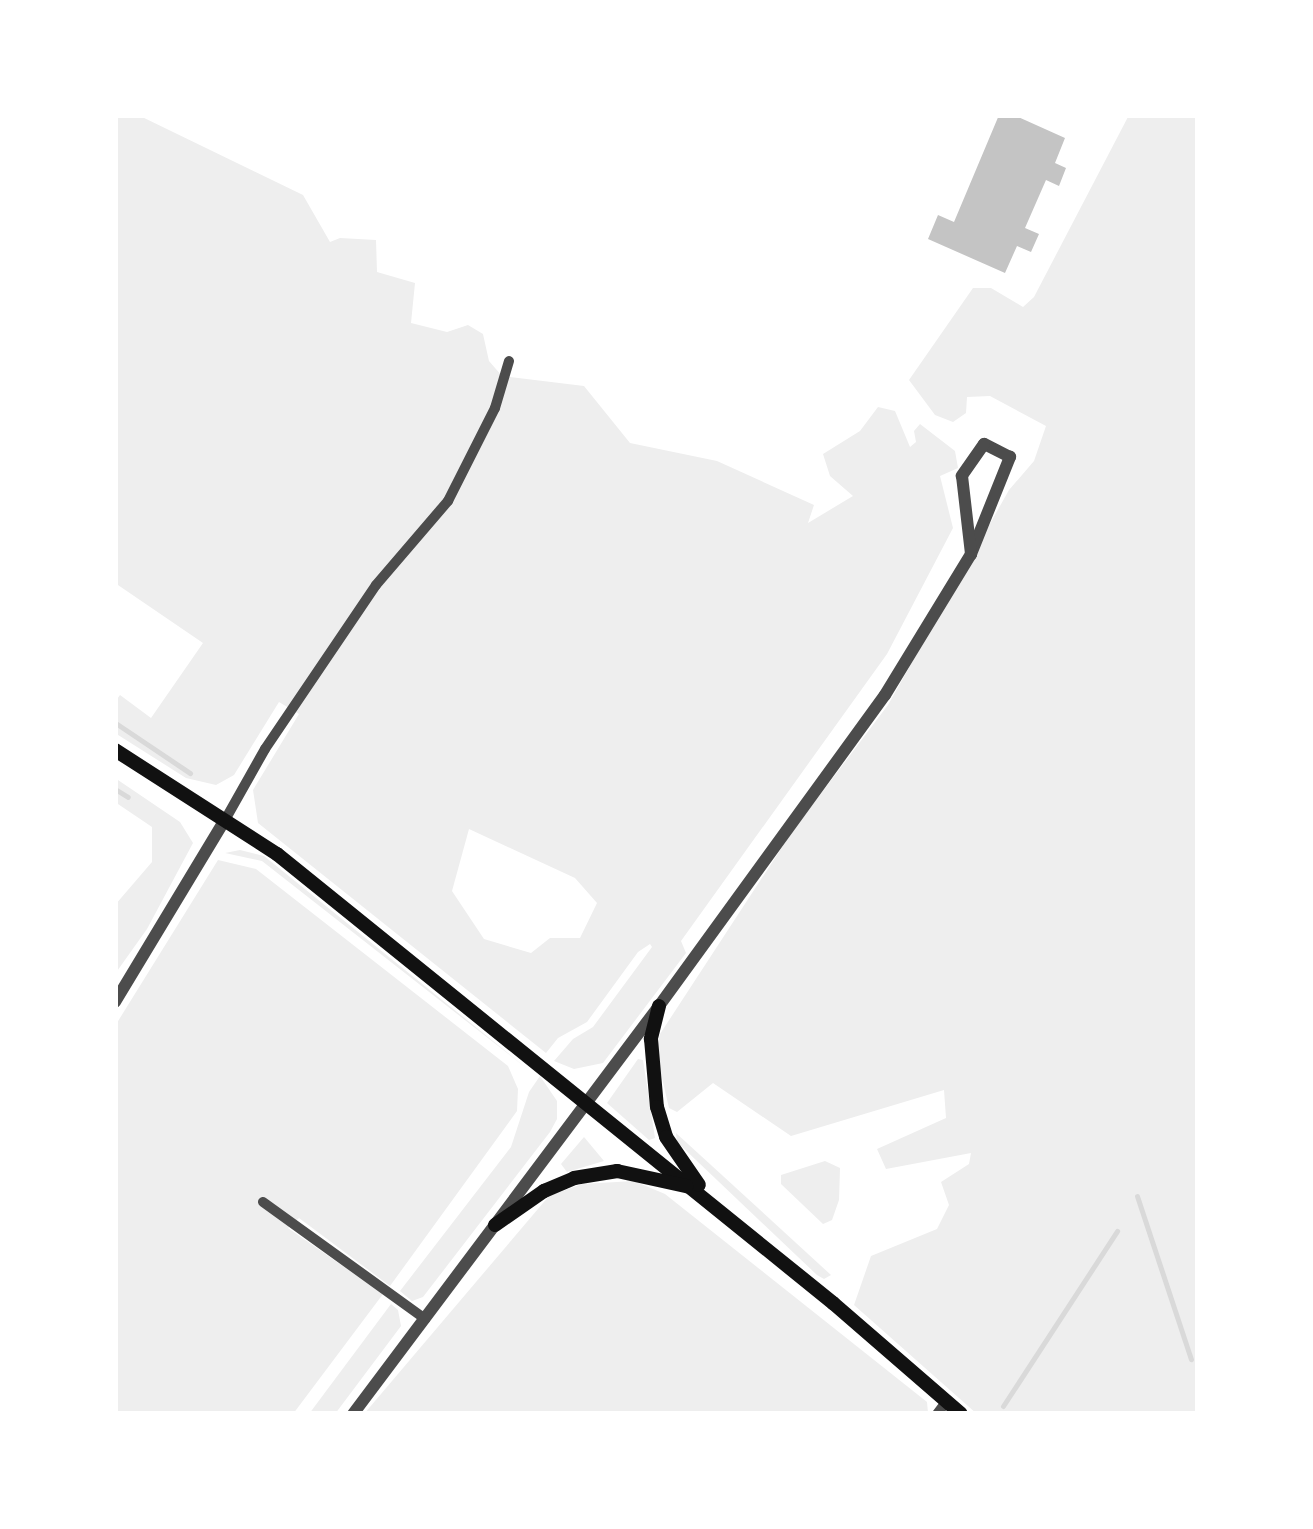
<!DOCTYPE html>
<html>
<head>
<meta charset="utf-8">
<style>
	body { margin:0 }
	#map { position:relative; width:1313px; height:1529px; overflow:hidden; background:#fff; font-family:"Noto Sans",sans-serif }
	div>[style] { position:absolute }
	.green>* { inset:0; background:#eee }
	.stream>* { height:5px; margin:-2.5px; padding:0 2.5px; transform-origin:2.5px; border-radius:2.5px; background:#d9d9d9 }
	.building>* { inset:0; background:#c4c4c4 }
	.minor>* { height:10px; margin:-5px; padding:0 5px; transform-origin:5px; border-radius:5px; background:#4c4c4c }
	.tertiary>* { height:12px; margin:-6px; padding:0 6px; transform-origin:6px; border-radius:6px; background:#4c4c4c }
	.secondary>* { height:14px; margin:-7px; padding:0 7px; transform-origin:7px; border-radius:7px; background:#111 }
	span { translate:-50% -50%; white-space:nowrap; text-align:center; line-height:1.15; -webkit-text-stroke:10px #fff; paint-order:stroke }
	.frame { position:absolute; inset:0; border:118px solid #fff; pointer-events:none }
</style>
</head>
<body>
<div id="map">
	<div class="green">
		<i style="clip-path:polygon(evenodd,115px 115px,138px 115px,303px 195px,330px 242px,340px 238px,376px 240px,377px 272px,415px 283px,411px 323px,447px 332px,468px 325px,483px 334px,489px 361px,502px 376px,584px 386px,630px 443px,717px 461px,814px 505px,808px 523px,853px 496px,830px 476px,823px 454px,860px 431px,878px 407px,895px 411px,910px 447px,916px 442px,914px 431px,920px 424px,955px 451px,958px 468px,940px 476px,953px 528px,887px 654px,681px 941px,686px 953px,603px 1063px,574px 1069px,554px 1061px,573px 1039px,593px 1027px,652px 947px,650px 944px,638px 952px,587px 1022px,558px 1038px,546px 1053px,258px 823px,253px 790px,299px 714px,279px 702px,234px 775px,216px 785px,186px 778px,115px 733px,115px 702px,120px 695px,151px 718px,203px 643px,115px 583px,115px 115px,469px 829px,575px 878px,597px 903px,580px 938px,550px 938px,531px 953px,484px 939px,452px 891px,469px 829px)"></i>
		<i style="clip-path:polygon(1129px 115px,1198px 115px,1198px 1414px,977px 1414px,854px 1305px,871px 1256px,937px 1229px,949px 1205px,941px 1182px,969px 1164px,971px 1153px,886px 1169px,877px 1149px,946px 1118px,944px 1090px,791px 1136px,713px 1083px,677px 1112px,669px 1108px,656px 1052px,660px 1034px,792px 832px,888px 705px,1009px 490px,1034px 461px,1046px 426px,990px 396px,967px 397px,966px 413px,953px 422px,935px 415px,909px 380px,973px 288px,991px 288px,1023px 307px,1034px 297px)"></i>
		<i style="clip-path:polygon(115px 778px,180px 822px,193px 843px,147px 929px,115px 974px,115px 905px,152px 862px,152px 827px,115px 802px)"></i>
		<i style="clip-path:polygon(240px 850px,264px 856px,530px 1071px,262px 861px,225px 853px)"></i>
		<i style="clip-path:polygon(218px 860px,256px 869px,508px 1066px,518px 1089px,517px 1111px,390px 1286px,299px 1218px,288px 1228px,383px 1294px,293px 1414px,115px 1414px,115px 1026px)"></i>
		<i style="clip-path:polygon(638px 1059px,643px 1060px,655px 1138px,649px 1140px,607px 1103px)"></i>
		<i style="clip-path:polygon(540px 1076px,557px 1101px,557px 1119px,550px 1132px,423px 1297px,412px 1301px,400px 1291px,511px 1147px,529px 1092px)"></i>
		<i style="clip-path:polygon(676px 1133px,831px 1275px,824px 1279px,817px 1275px,677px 1142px)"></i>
		<i style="clip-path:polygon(584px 1137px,604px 1161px,567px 1172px,561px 1164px)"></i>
		<i style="clip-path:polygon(825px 1161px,840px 1168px,839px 1200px,832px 1220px,823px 1224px,781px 1184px,781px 1175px)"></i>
		<i style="clip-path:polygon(634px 1181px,665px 1194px,927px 1402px,928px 1413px,364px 1414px,549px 1196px,582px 1184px)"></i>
		<i style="clip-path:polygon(391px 1304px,398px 1310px,401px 1326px,335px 1414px,309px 1414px)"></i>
	</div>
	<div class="stream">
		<i style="left:117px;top:724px;width:88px;rotate:33.9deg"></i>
		<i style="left:115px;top:789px;width:15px;rotate:32deg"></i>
		<i style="left:1137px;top:1196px;width:172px;rotate:71.7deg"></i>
		<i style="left:1003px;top:1406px;width:209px;rotate:-56.9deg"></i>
	</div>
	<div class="building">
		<i style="clip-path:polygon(999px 115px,1014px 115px,1065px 138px,1055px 163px,1066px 168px,1059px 186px,1046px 180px,1025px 228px,1039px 234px,1031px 252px,1017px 246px,1005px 273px,928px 239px,938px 215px,954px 222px)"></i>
	</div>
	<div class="minor">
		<i style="left:225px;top:820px;width:81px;rotate:-60.6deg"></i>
		<i style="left:265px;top:749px;width:198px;rotate:-55.9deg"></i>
		<i style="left:376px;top:585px;width:111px;rotate:-49.4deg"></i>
		<i style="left:448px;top:501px;width:104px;rotate:-63.2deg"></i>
		<i style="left:495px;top:408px;width:49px;rotate:-73.4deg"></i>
		<i style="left:263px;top:1202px;width:200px;rotate:35.8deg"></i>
		<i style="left:937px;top:1414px;width:15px;rotate:-53deg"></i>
	</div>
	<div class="tertiary">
		<i style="left:115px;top:1002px;width:213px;rotate:-58.9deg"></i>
		<i style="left:353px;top:1414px;width:510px;rotate:-53.13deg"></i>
		<i style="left:659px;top:1006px;width:384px;rotate:-54deg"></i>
		<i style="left:885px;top:695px;width:165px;rotate:-58.6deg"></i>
		<i style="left:971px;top:554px;width:105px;rotate:-68.1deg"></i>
		<i style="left:1010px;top:457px;width:29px;rotate:-153deg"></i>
		<i style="left:984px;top:444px;width:39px;rotate:125deg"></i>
		<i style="left:962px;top:476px;width:79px;rotate:83.4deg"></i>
	</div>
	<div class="secondary">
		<i style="left:115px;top:750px;width:193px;rotate:32.7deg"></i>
		<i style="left:277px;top:854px;width:715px;rotate:38.92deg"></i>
		<i style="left:833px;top:1303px;width:169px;rotate:40.9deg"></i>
		<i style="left:659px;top:1006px;width:34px;rotate:104deg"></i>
		<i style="left:651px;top:1039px;width:68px;rotate:85deg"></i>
		<i style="left:657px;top:1107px;width:31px;rotate:73deg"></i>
		<i style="left:666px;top:1137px;width:58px;rotate:55.5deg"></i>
		<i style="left:495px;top:1225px;width:60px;rotate:-34.8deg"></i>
		<i style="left:544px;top:1191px;width:33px;rotate:-23deg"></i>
		<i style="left:574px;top:1178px;width:44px;rotate:-9.2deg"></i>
		<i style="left:617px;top:1171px;width:71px;rotate:12.3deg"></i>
	</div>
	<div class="frame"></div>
</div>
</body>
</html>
